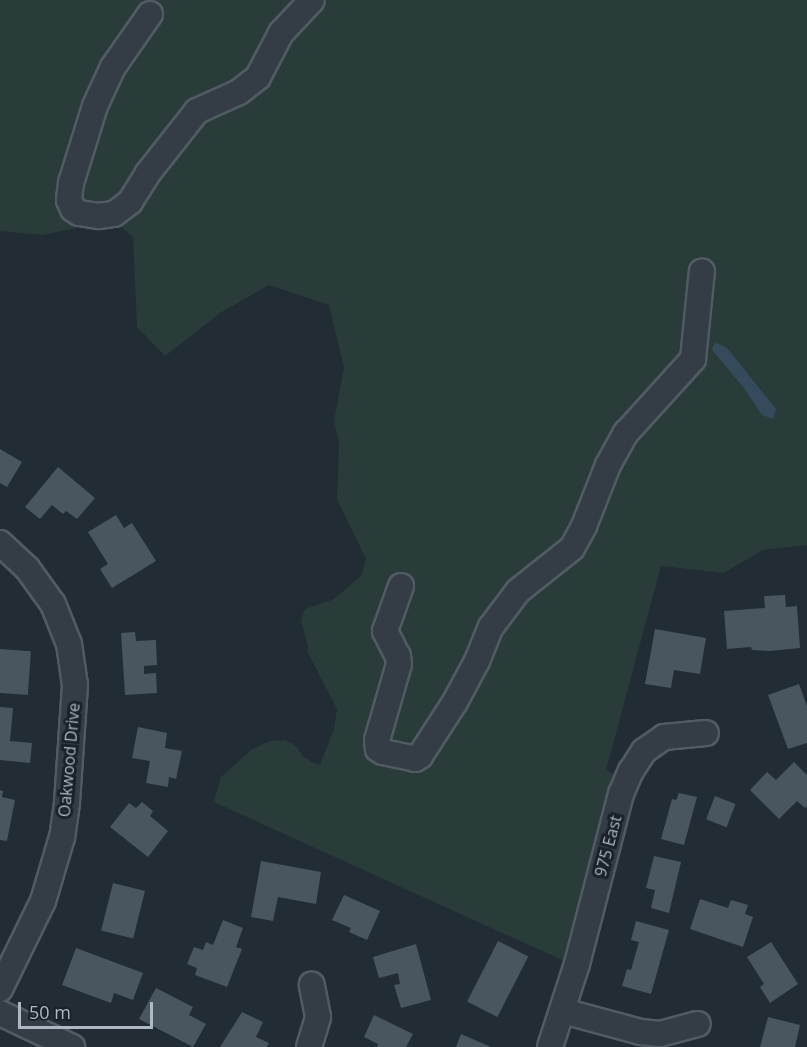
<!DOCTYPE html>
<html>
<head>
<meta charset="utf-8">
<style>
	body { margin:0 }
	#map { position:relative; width:807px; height:1047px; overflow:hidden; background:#212c34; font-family:"Open Sans",sans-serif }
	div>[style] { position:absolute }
	.green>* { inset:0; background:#293c39 }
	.water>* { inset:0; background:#354a5a }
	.building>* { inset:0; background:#495660; transform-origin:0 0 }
	.roads { filter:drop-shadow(2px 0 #515b63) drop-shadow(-2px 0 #515b63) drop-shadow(0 2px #515b63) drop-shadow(0 -2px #515b63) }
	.minor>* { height:24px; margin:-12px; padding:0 12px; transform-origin:12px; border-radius:12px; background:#343d45 }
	span { translate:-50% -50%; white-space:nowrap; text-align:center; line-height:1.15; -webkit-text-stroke:6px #192229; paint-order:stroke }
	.street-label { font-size:16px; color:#aeb8c2 }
	.scale { position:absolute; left:18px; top:1002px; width:135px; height:27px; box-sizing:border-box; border:3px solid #aeb8c2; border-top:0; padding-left:8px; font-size:18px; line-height:21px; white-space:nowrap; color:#aeb8c2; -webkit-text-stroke:4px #192229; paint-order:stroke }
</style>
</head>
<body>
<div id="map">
	<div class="green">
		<i style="clip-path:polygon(0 0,807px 0,807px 545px,763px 550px,724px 573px,661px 566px,606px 770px,615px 775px,564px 961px,214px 802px,221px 777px,251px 750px,270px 741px,285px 740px,295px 745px,304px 757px,315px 764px,320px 764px,334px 729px,337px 709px,307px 651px,308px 647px,301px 621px,305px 609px,334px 599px,361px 576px,366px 559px,337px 499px,339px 441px,334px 421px,344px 368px,329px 305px,269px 285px,220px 313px,165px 356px,137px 327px,133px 237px,113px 220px,43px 235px,0 231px)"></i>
	</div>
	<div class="water">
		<i style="clip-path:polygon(717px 343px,727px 348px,776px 409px,773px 419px,762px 415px,743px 387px,712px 350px,714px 344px)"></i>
	</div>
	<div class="building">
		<i style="clip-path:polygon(0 449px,22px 462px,7px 487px,0 483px)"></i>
		<i style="clip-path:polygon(58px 467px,95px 498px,77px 519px,66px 511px,63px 514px,52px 505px,40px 519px,25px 507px)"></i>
		<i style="clip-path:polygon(116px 515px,124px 528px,132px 523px,156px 561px,112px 588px,100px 569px,108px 564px,88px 532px)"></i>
		<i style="clip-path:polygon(785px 595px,786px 607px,797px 606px,800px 648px,770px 651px,752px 650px,751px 647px,727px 649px,724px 611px,765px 608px,764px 596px)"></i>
		<i style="clip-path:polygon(655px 629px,706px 638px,700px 674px,674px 670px,671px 688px,645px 684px)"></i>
		<i style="clip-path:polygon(135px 632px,136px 641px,156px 640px,157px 665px,144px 666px,144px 674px,156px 673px,157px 693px,125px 695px,121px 633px)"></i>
		<i style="left:0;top:649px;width:31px;height:44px;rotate:4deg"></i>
		<i style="clip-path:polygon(799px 684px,807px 706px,807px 743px,788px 749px,768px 695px)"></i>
		<i style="clip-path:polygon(0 707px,13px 708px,10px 741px,32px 743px,30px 763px,0 760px)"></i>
		<i style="clip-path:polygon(138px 727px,167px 733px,165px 748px,182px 751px,176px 779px,169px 777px,168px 787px,146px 783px,150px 761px,132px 758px)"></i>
		<i style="clip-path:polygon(794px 762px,807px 775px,807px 806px,805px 808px,797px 801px,779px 819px,750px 790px,767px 772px,776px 780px)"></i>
		<i style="clip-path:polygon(0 790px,3px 791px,2px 797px,15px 800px,7px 841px,0 840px)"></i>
		<i style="clip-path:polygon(679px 793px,697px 797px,684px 845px,661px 839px,672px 799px,676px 800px)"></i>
		<i style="left:715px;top:796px;width:22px;height:25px;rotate:21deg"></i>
		<i style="clip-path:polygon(142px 802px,153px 811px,150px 816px,168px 831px,148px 857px,110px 827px,129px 803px,136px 808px)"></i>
		<i style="clip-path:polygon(654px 856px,681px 862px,669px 913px,651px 908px,655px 890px,646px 888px)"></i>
		<i style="clip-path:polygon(261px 861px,321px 872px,316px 904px,278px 897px,273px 921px,251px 917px)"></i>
		<i style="left:113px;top:883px;width:33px;height:49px;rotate:14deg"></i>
		<i style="clip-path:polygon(344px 895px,380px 911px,367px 940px,349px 932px,351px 928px,332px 920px)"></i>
		<i style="clip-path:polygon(700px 899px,728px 908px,731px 900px,748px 905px,745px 914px,753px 917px,743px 947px,690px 929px)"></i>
		<i style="clip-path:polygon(223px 920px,243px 928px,236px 947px,242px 949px,227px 987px,195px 975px,197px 968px,187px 964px,194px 947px,203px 950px,206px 942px,213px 945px)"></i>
		<i style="clip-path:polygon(636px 921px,669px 930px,651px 994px,622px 986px,627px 969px,631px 970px,639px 942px,631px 940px)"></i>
		<i style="left:498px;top:941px;width:34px;height:68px;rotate:27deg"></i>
		<i style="clip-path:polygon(771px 942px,798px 984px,770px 1003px,760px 987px,764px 984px,747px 957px)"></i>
		<i style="clip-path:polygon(416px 944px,431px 1000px,401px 1008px,394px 985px,400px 984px,398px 973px,379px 978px,373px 957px)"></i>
		<i style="clip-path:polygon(76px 948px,143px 973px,133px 1000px,114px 993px,111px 1003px,62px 985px)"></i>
		<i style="clip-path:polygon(156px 988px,193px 1007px,189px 1015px,206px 1024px,193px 1047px,139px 1019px)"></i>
		<i style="clip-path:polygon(242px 1012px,263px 1022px,256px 1037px,269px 1043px,267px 1047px,220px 1047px)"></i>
		<i style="clip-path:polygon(374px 1015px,413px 1034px,406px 1047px,377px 1047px,378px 1044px,364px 1037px)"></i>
		<i style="clip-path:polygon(768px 1017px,800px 1025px,795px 1047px,760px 1047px)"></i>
		<i style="clip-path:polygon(461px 1034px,491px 1047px,456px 1047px)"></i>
	</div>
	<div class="roads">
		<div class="minor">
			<i style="left:150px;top:14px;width:65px;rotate:124.9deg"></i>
			<i style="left:113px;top:67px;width:43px;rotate:114.8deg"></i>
			<i style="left:95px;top:106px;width:81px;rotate:107.3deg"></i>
			<i style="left:71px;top:183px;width:17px;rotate:97deg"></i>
			<i style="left:69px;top:200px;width:10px;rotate:66deg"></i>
			<i style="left:73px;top:209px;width:7px;rotate:34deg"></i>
			<i style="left:79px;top:213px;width:20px;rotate:9deg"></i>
			<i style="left:99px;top:216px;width:15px;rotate:-8deg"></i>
			<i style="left:114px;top:214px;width:20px;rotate:-37deg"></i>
			<i style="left:130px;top:202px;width:34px;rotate:-58deg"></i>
			<i style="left:148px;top:173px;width:79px;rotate:-51.7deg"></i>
			<i style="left:197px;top:111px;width:46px;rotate:-24.3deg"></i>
			<i style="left:239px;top:92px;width:24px;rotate:-38deg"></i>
			<i style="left:258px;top:77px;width:50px;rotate:-62.4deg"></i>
			<i style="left:281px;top:33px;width:45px;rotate:-46.8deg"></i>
			<i style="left:0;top:543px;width:37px;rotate:43deg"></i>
			<i style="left:27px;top:568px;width:44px;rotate:54.2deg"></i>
			<i style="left:53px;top:604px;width:43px;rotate:68.2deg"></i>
			<i style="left:69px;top:644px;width:41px;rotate:81.7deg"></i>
			<i style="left:75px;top:685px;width:118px;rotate:93.9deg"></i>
			<i style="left:67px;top:803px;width:34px;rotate:98deg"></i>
			<i style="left:62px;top:837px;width:67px;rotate:106.5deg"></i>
			<i style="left:43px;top:901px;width:98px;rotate:116deg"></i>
			<i style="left:401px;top:586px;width:48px;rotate:109.6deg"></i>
			<i style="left:385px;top:631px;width:28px;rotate:63deg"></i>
			<i style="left:398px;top:656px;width:8px;rotate:83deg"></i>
			<i style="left:399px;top:664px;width:79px;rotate:106.1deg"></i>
			<i style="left:377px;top:740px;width:9px;rotate:84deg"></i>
			<i style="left:378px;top:749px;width:6px;rotate:31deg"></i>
			<i style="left:383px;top:752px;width:33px;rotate:12deg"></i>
			<i style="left:415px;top:759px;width:6px;rotate:-31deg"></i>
			<i style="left:420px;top:756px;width:64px;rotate:-57.1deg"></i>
			<i style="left:455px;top:702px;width:47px;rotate:-61.8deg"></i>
			<i style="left:477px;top:661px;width:37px;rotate:-68deg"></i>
			<i style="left:491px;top:627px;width:45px;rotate:-53.1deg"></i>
			<i style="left:518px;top:591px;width:69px;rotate:-38.5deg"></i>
			<i style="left:572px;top:548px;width:25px;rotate:-61deg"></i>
			<i style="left:584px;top:526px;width:66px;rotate:-68.5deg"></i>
			<i style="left:608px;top:465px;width:37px;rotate:-61deg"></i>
			<i style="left:626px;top:433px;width:100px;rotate:-47.8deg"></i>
			<i style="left:693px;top:359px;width:88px;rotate:-84.2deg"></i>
			<i style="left:563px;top:1011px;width:81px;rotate:15.1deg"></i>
			<i style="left:641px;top:1032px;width:19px;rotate:6deg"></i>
			<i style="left:660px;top:1034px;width:39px;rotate:-15deg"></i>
			<i style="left:0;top:1013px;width:80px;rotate:25.3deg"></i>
			<i style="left:309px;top:1047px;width:31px;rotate:-73deg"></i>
			<i style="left:318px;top:1017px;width:33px;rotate:-101deg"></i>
			<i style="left:550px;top:1047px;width:87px;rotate:-72deg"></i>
			<i style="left:577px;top:964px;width:176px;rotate:-75.5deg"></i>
			<i style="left:621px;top:794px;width:25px;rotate:-67deg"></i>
			<i style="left:631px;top:771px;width:24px;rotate:-57deg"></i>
			<i style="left:644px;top:751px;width:24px;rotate:-35deg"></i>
			<i style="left:664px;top:737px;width:42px;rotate:-5.4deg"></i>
		</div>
	</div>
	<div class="street-label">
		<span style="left:69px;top:760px;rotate:-85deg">Oakwood Drive</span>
		<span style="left:608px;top:846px;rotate:-75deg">975 East</span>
	</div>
	<div class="scale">50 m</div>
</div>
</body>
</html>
